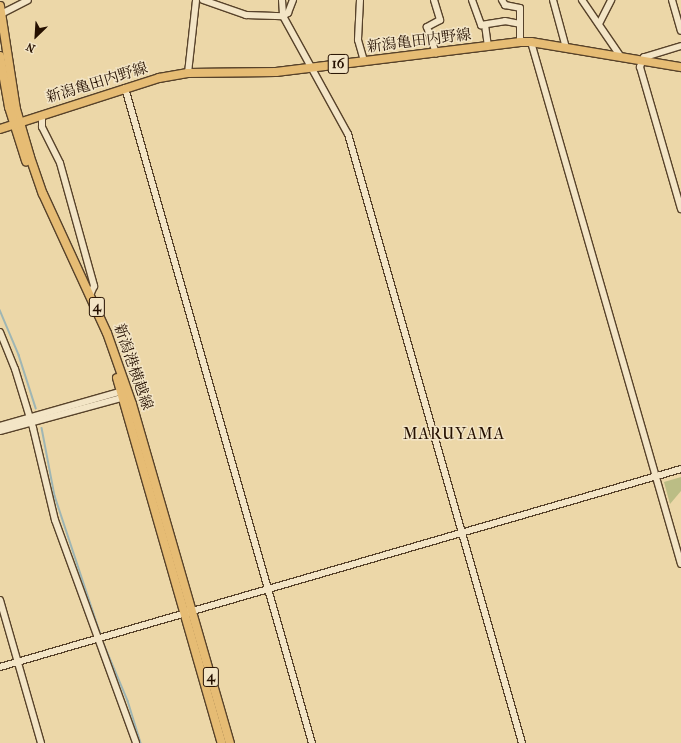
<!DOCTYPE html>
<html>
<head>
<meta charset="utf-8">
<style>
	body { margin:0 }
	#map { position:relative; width:681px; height:743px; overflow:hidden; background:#ecd7a8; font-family:"IM FELL French Canon","Noto Serif JP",serif }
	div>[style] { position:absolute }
	.green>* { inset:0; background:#bbbd85 }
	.stream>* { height:1.5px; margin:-0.75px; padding:0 0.75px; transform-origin:0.75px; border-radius:0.75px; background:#9fb6b4 }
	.roads { filter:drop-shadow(1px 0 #57422a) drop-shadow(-1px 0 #57422a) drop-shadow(0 1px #57422a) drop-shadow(0 -1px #57422a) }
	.minor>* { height:6px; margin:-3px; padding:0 3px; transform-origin:3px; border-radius:3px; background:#f3e5c6 }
	.major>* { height:8px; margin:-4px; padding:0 4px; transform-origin:4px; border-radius:4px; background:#e6bc74 }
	span { translate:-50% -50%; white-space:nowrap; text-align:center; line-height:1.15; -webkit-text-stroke:3px #f3e5c6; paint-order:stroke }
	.shield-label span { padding:1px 3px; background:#f3e5c6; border:1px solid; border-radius:3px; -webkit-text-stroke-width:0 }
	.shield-label { font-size:14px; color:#251000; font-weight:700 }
	.street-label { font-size:15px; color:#251000 }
	.neighbourhood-label { font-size:16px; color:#251000; letter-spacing:1px }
	.north { position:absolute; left:16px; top:16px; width:40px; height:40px; -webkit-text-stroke:3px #f3e5c6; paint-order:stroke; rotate:205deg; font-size:11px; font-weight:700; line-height:16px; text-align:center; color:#251000 }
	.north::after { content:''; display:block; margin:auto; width:14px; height:18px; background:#251000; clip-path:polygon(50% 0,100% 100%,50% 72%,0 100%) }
</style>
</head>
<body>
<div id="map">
	<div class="green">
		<i style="clip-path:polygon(681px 477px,681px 491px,670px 504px,664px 482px)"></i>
	</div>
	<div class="stream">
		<i style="left:0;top:310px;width:49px;rotate:67.1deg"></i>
		<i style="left:19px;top:355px;width:56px;rotate:72.2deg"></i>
		<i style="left:42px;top:428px;width:69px;rotate:79.2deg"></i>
		<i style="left:55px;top:496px;width:146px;rotate:71.7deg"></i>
		<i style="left:102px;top:639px;width:67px;rotate:67.2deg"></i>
		<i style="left:128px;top:701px;width:44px;rotate:72.8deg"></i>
	</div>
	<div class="roads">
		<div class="minor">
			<i style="left:203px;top:0;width:46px;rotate:19.2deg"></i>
			<i style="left:246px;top:15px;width:37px;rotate:2deg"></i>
			<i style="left:283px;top:16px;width:6px;rotate:-31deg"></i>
			<i style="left:288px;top:13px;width:14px;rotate:-69deg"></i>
			<i style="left:282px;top:0;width:16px;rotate:86deg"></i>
			<i style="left:283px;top:16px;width:135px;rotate:61.2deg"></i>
			<i style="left:348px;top:134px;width:633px;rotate:74.05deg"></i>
			<i style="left:360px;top:0;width:40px;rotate:92.9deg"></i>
			<i style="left:358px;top:40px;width:22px;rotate:74deg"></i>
			<i style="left:434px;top:0;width:21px;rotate:73deg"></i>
			<i style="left:440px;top:20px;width:15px;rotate:152deg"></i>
			<i style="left:427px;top:27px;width:28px;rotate:71deg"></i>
			<i style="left:472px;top:0;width:27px;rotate:70deg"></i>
			<i style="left:481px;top:25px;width:24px;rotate:-9deg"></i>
			<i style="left:505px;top:21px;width:15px;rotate:11deg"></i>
			<i style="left:502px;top:0;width:6px;rotate:59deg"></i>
			<i style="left:505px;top:5px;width:15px;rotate:11deg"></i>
			<i style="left:520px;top:8px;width:34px;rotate:90deg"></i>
			<i style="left:553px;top:0;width:50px;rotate:74.8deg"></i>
			<i style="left:582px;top:0;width:69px;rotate:55.6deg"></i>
			<i style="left:672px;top:0;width:32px;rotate:74deg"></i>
			<i style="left:1px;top:14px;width:30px;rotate:-27deg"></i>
			<i style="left:599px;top:24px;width:27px;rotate:-63deg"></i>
			<i style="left:485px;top:25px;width:21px;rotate:82deg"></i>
			<i style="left:531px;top:42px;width:543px;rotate:73.97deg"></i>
			<i style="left:681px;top:46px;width:39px;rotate:163deg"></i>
			<i style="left:644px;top:57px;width:11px;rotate:112deg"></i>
			<i style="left:640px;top:67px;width:148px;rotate:73.9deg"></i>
			<i style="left:188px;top:73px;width:73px;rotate:-83.7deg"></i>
			<i style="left:125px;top:88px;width:681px;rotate:74.07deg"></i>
			<i style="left:42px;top:115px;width:12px;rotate:90deg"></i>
			<i style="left:42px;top:127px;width:40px;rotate:63.4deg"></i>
			<i style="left:60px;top:163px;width:128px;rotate:74.5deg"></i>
			<i style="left:94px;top:286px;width:8px;rotate:113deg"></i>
			<i style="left:0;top:332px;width:40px;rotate:68deg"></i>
			<i style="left:15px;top:369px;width:62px;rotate:73deg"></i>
			<i style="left:33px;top:428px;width:95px;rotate:76.6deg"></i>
			<i style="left:55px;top:520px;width:237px;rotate:70deg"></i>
			<i style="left:0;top:426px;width:128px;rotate:-15.9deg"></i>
			<i style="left:0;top:431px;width:130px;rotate:-15.2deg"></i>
			<i style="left:0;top:600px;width:149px;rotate:74deg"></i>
			<i style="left:0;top:667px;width:709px;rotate:-16.21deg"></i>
		</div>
		<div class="major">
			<i style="left:0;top:6px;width:104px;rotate:81.2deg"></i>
			<i style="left:16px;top:109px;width:50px;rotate:73.7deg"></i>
			<i style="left:30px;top:157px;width:39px;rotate:71deg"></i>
			<i style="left:43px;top:194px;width:153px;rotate:65.3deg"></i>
			<i style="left:107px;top:333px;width:75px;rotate:70.6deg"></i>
			<i style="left:132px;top:404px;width:353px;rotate:73.9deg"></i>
			<i style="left:0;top:56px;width:52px;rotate:80deg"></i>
			<i style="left:9px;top:107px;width:57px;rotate:72.5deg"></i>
			<i style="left:0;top:129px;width:167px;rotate:-17.8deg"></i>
			<i style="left:159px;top:78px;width:29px;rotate:-10deg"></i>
			<i style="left:188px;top:73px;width:88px;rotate:-0.7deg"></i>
			<i style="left:276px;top:72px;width:246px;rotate:-7deg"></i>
			<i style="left:520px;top:42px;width:11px"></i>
			<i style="left:531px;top:42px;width:152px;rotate:9.5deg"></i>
			<i style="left:117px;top:378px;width:380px;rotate:74deg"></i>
		</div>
	</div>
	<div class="shield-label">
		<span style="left:338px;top:64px">16</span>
		<span style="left:97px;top:307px">4</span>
		<span style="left:211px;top:677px">4</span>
	</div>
	<div class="street-label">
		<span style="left:419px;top:41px;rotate:-7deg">新潟亀田内野線</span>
		<span style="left:97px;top:83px;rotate:-17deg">新潟亀田内野線</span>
		<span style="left:133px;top:367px;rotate:71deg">新潟港横越線</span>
	</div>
	<div class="neighbourhood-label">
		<span style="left:454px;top:434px">MARUYAMA</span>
	</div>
	<div class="north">N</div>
</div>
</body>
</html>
